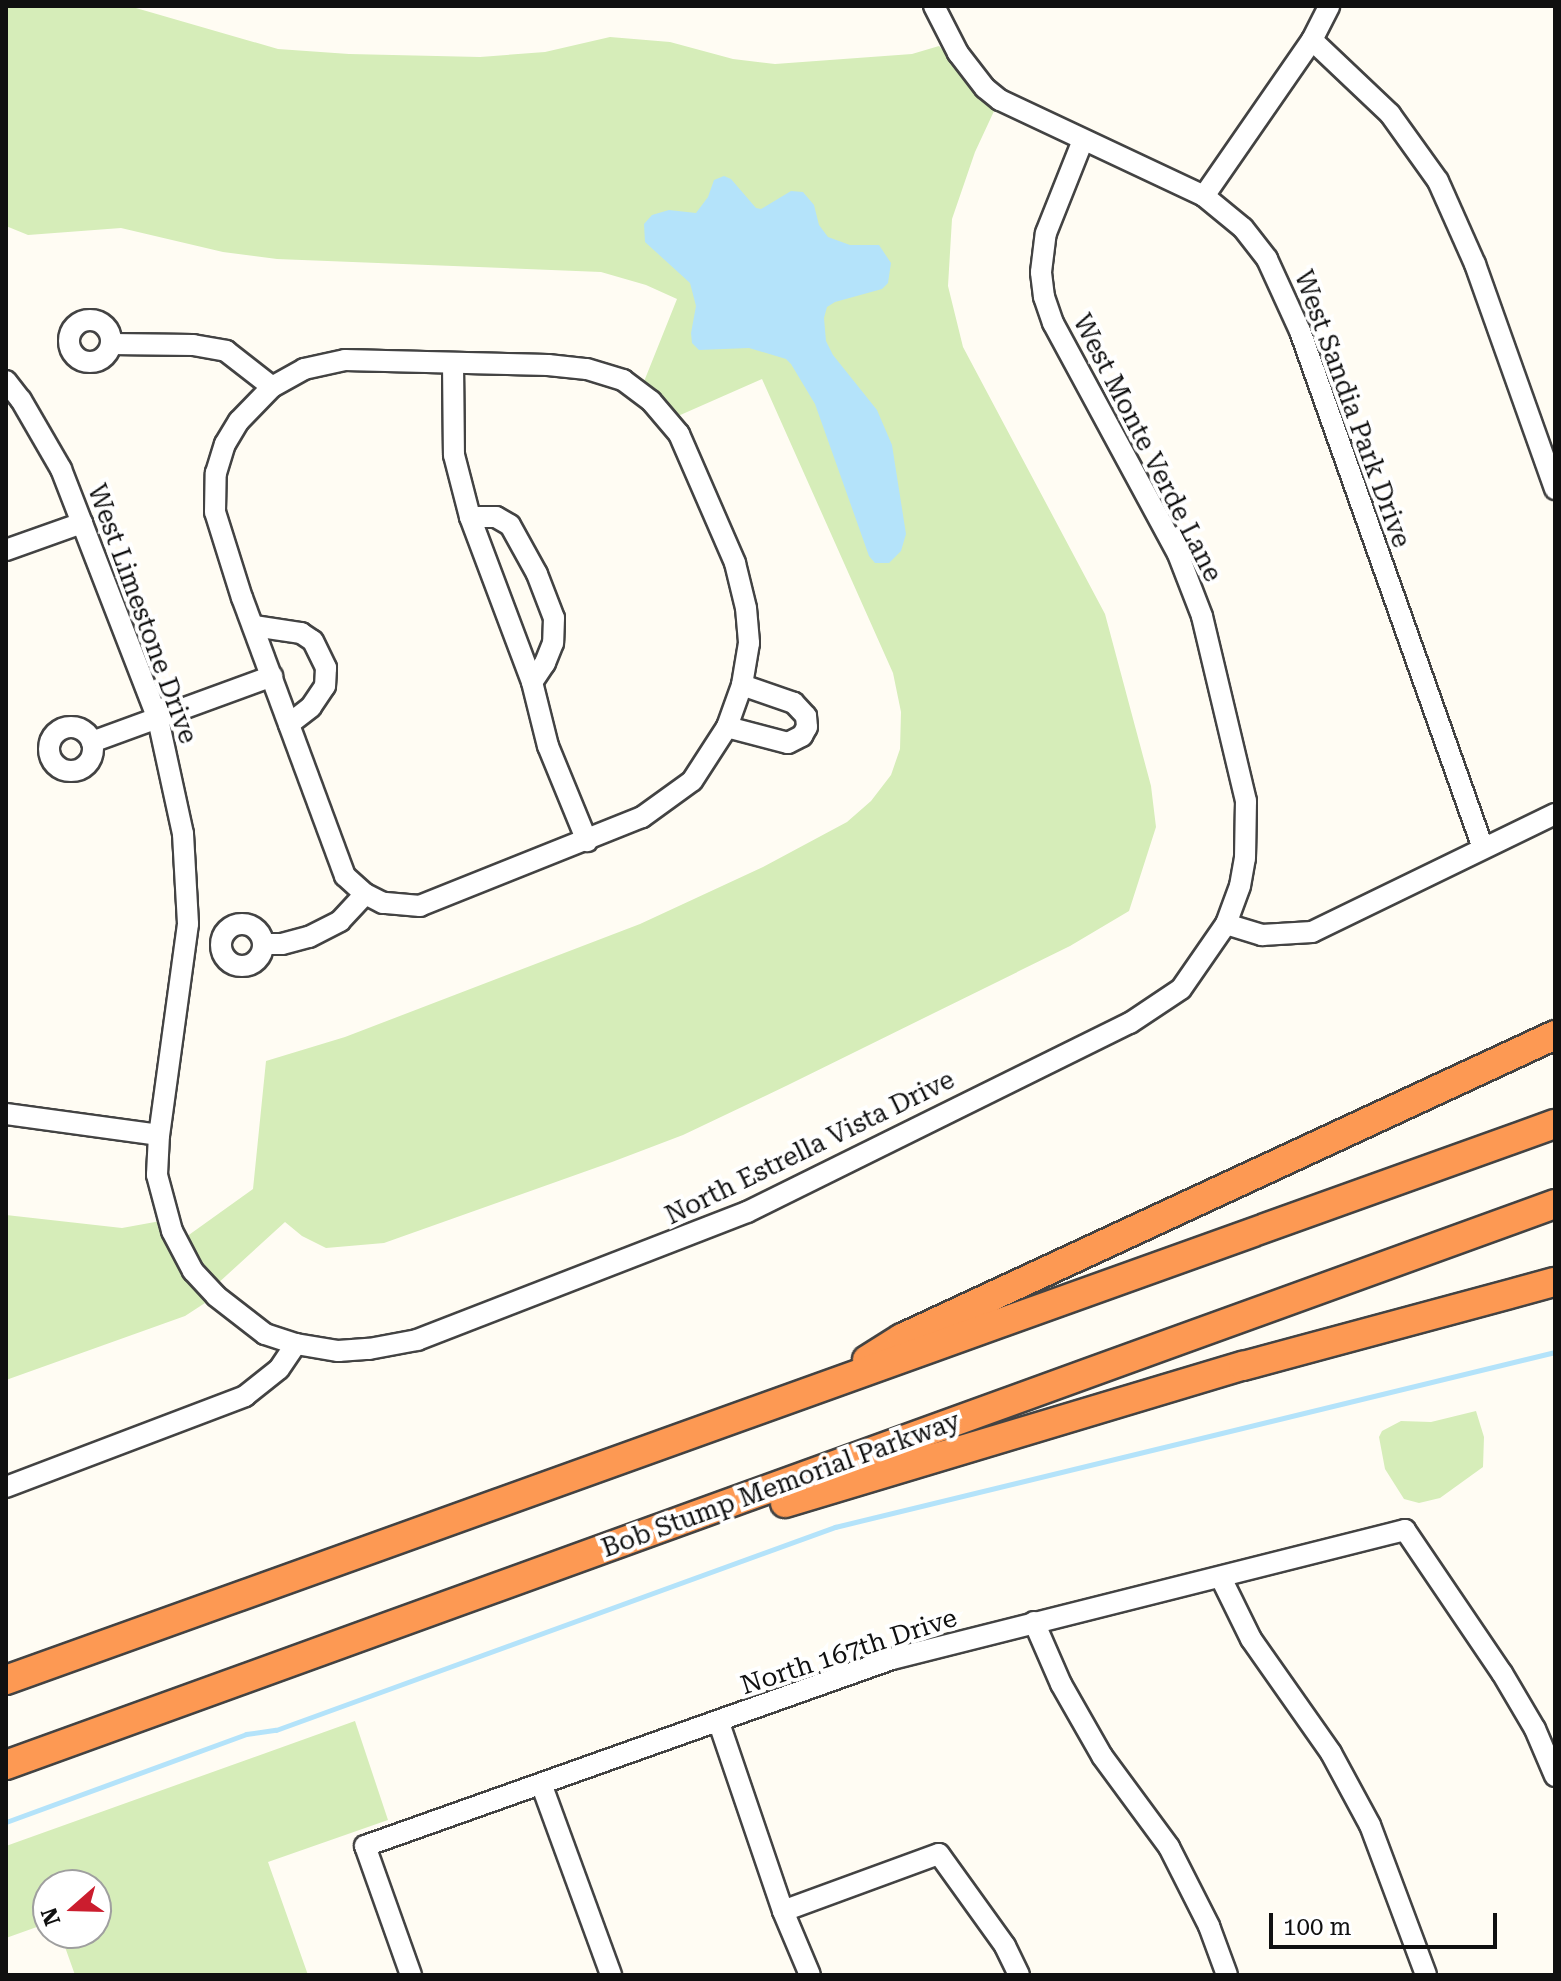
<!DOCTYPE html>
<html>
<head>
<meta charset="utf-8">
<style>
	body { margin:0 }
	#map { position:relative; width:1561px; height:1981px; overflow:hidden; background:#fffcf3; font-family:"Roboto Serif",serif }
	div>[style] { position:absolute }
	.green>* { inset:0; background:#d6edb9 }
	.water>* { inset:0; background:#b4e3fa }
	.stream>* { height:5px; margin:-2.5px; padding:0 2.5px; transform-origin:2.5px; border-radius:2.5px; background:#b4e3fa }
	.roads { filter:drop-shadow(2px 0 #434343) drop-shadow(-2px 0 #434343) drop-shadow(0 2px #434343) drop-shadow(0 -2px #434343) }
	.minor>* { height:20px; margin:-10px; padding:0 10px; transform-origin:10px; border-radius:10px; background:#fff }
	.minor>.ring { margin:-10px; padding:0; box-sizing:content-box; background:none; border:20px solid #fff; border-radius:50% }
	.highway>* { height:28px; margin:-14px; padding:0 14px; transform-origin:14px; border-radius:14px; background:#fd9953 }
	span { translate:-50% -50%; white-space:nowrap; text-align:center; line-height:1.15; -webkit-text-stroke:8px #fff; paint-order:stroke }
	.street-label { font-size:26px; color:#101010 }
	.frame { position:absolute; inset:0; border:8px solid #101010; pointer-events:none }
	.north { position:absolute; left:32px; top:1869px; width:80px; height:80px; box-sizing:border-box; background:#fff; border:2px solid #9f9f9f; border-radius:50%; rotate:250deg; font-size:22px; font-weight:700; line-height:32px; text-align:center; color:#101010 }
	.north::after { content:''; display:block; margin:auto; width:28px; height:36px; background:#cb1d2e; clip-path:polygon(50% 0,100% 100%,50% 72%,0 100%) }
	.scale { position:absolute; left:1269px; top:1913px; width:228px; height:36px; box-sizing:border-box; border:4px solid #101010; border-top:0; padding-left:10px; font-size:24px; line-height:28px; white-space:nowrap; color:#101010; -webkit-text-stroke:6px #fff; paint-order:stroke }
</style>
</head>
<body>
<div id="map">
	<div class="green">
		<i style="clip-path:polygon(6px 6px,129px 6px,278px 49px,349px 54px,480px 57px,545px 52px,610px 37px,670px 42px,733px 59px,775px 64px,912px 54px,939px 46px,995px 109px,975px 152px,952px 219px,948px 286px,963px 347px,1105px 614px,1151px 786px,1156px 827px,1129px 911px,1070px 946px,788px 1085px,683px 1135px,612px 1162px,384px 1243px,326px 1248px,302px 1236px,285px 1222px,216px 1285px,205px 1303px,185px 1316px,6px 1380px,6px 1215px,122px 1228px,177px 1218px,186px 1237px,253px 1189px,266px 1061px,345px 1037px,640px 924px,763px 867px,847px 822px,871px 801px,891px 775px,900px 749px,901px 712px,893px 673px,762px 379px,678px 416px,667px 402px,643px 384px,677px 299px,646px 285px,601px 272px,277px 259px,223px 252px,121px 228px,28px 235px,6px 226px)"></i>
		<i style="clip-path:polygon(1476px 1411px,1484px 1437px,1483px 1467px,1440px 1498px,1419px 1503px,1404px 1499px,1385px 1469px,1379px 1437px,1382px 1431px,1401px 1421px,1431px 1422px)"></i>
		<i style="clip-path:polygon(355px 1721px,388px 1820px,268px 1862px,308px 1975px,75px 1975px,60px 1933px,96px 1933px,96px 1885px,48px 1885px,48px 1923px,6px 1938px,6px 1846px)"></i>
	</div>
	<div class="water">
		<i style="clip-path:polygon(724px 176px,731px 179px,756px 208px,761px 209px,791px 191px,803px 192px,814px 205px,819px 225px,828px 237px,850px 245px,879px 245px,891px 263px,888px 283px,882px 289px,835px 302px,827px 307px,824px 318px,826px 341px,833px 355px,877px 410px,892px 445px,906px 534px,901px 551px,889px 563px,875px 563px,869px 556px,815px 404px,791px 364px,786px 359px,749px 348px,699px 350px,692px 343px,691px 333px,696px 306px,690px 283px,645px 242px,644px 224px,652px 215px,669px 210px,696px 213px,708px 197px,714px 180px)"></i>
	</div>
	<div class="stream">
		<i style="left:6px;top:1822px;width:256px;rotate:-20.1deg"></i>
		<i style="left:246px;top:1734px;width:30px;rotate:-8deg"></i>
		<i style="left:276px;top:1730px;width:595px;rotate:-19.96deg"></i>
		<i style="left:835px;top:1527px;width:741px;rotate:-13.66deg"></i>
	</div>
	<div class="roads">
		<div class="minor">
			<i style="left:934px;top:6px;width:53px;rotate:62.9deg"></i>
			<i style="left:958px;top:53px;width:44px;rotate:52.4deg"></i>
			<i style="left:985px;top:88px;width:19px;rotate:39deg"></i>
			<i style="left:1000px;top:100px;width:225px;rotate:25.2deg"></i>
			<i style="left:1204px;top:196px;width:50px;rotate:39.4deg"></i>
			<i style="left:1243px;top:228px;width:39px;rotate:52deg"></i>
			<i style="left:1267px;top:259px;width:79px;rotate:65.4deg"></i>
			<i style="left:1300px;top:331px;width:548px;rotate:70.51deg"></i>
			<i style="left:1312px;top:40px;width:108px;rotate:43.5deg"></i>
			<i style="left:1390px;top:114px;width:82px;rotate:54.4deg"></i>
			<i style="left:1438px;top:181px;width:91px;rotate:66deg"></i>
			<i style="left:1475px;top:264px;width:239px;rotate:70.4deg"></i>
			<i style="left:1204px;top:196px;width:190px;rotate:-55.3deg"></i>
			<i style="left:1312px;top:40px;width:38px;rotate:-63deg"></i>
			<i class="ring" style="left:69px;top:320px;width:22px;height:22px"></i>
			<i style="left:111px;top:344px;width:82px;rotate:0.7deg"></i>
			<i style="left:193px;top:345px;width:34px;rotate:10deg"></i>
			<i style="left:226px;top:351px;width:58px;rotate:38deg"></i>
			<i style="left:345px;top:360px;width:203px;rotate:1.4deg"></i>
			<i style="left:548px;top:365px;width:39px;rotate:6deg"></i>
			<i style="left:587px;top:369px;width:38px;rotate:17deg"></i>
			<i style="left:623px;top:380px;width:35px;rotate:37deg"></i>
			<i style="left:651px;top:401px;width:43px;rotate:49.7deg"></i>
			<i style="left:679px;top:434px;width:141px;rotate:66.5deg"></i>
			<i style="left:735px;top:563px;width:46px;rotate:76.3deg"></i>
			<i style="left:746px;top:608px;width:35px;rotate:85deg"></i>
			<i style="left:749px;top:643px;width:43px;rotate:99.5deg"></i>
			<i style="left:742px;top:685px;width:45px;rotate:109.7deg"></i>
			<i style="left:727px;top:727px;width:64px;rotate:122.9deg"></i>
			<i style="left:692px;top:781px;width:62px;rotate:144.2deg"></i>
			<i style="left:642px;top:817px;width:239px;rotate:158.2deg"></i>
			<i style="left:420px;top:906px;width:37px;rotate:-175deg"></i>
			<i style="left:383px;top:903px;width:20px;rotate:-153deg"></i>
			<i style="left:365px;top:894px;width:27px;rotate:-138deg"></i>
			<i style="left:345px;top:876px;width:296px;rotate:-110.3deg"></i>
			<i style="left:242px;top:598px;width:90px;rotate:-107.4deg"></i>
			<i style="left:215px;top:512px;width:39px;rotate:-89deg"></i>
			<i style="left:216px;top:473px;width:30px;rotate:-73deg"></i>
			<i style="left:225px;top:444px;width:27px;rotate:-59deg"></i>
			<i style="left:239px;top:421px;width:47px;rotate:-45.9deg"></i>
			<i style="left:272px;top:387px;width:37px;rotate:-29deg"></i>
			<i style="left:304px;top:369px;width:42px;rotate:-12.4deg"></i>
			<i style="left:453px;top:363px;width:92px;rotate:89.4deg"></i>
			<i style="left:454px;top:455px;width:64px;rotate:75.5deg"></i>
			<i style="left:470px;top:517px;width:176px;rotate:69.4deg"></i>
			<i style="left:532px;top:682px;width:66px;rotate:76deg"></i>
			<i style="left:548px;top:746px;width:103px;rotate:67.7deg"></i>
			<i style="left:6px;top:381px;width:24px;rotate:52deg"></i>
			<i style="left:21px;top:400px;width:80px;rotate:59.9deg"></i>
			<i style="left:61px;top:469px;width:268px;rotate:68.8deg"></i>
			<i style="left:158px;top:719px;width:118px;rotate:77.7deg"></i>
			<i style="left:183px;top:834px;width:90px;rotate:86.8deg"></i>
			<i style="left:188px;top:924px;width:213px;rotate:97.8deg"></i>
			<i style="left:159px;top:1135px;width:40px;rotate:92.9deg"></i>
			<i style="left:157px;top:1175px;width:58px;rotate:75deg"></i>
			<i style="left:172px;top:1231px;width:45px;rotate:62.3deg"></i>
			<i style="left:193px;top:1271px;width:34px;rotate:47deg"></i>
			<i style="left:216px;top:1296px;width:62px;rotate:37.8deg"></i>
			<i style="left:265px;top:1334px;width:33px;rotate:18deg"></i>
			<i style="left:296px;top:1344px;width:43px;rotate:9.5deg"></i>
			<i style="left:338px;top:1351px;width:31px;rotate:-4deg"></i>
			<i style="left:369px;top:1349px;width:49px;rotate:-10.6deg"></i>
			<i style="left:417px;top:1340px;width:354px;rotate:-21.2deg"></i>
			<i style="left:747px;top:1212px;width:427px;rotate:-26.3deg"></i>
			<i style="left:1130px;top:1023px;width:61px;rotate:-33.7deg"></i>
			<i style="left:1181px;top:989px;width:79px;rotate:-55.3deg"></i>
			<i style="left:1226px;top:924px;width:40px;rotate:-69.8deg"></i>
			<i style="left:1240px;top:886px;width:28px;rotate:-80deg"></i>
			<i style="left:1245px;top:858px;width:57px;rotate:-89deg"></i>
			<i style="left:1246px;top:801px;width:190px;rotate:-103.4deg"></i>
			<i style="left:1202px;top:616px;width:66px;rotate:-111.2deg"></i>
			<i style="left:1178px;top:554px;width:263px;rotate:-118.4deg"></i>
			<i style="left:1053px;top:323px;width:28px;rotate:-109deg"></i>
			<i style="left:1044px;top:297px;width:25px;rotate:-97deg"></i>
			<i style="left:1041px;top:272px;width:39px;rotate:-83deg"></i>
			<i style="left:1046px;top:233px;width:100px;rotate:-68.3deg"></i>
			<i style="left:470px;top:517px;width:26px"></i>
			<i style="left:496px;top:517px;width:16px;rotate:30deg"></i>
			<i style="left:510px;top:525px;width:56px;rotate:61.1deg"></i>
			<i style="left:537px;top:574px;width:47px;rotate:68.9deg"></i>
			<i style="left:554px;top:618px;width:25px;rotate:92deg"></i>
			<i style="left:553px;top:643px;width:22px;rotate:112deg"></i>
			<i style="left:545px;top:663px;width:23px;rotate:124deg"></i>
			<i style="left:6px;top:550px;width:81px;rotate:-19.6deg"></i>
			<i style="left:254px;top:626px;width:48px;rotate:8.5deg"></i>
			<i style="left:301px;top:633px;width:14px;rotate:34deg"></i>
			<i style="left:313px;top:641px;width:30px;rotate:64deg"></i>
			<i style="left:326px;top:668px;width:18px;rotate:93deg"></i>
			<i style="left:325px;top:686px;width:25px;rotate:124deg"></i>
			<i style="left:311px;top:707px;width:28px;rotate:142deg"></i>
			<i style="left:727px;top:727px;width:63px;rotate:14.7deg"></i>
			<i style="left:788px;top:743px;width:16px;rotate:-27deg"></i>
			<i style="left:802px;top:736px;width:10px;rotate:-61deg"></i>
			<i style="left:807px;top:727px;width:11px;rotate:-95deg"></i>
			<i style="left:806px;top:716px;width:18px;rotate:-133deg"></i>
			<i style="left:794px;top:703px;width:55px;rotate:-160.9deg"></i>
			<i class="ring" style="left:49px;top:727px;width:24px;height:24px"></i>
			<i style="left:92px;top:742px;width:192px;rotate:-20.1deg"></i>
			<i style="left:1226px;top:924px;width:38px;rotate:17deg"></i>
			<i style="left:1262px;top:935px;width:50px;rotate:-3.4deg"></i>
			<i style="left:1312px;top:932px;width:270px;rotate:-25.9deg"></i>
			<i class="ring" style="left:221px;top:924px;width:22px;height:22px"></i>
			<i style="left:263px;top:944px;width:19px"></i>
			<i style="left:282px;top:944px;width:28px;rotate:-15deg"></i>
			<i style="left:309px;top:937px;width:35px;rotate:-27deg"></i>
			<i style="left:340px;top:921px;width:37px;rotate:-47deg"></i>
			<i style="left:6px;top:1114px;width:154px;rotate:7.8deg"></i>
			<i style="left:6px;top:1487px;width:256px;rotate:-20.8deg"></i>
			<i style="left:245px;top:1396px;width:43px;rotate:-38.5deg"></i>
			<i style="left:279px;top:1369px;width:30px;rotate:-56deg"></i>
			<i style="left:1221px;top:1578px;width:68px;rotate:63.8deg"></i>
			<i style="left:1251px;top:1639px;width:139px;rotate:54.9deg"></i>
			<i style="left:1331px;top:1753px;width:82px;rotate:61.6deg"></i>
			<i style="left:1370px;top:1825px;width:160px;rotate:69.5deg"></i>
			<i style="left:1034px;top:1622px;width:68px;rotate:66.5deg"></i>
			<i style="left:1061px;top:1684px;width:83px;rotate:60.3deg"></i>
			<i style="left:1102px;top:1756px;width:113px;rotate:53.6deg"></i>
			<i style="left:1169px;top:1847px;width:89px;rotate:63.1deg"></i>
			<i style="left:1209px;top:1926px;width:52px;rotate:69.8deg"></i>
			<i style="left:719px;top:1723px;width:199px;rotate:71.2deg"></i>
			<i style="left:783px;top:1911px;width:69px;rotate:67.1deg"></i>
			<i style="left:542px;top:1786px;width:201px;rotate:69.9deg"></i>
			<i style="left:783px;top:1911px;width:166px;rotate:-20.1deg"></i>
			<i style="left:939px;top:1854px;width:113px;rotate:54.3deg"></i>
			<i style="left:1005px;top:1946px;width:32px;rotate:64deg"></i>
			<i style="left:411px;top:1975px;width:137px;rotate:-109.6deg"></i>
			<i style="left:365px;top:1846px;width:559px;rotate:-19.54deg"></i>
			<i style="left:892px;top:1659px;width:529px;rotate:-14.12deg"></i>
			<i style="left:1405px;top:1530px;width:173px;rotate:55.9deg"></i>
			<i style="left:1502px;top:1673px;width:65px;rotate:59.5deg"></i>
			<i style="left:1535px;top:1729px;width:51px;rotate:66.9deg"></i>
		</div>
		<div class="highway">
			<i style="left:867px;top:1360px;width:41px;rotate:-32.2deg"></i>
			<i style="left:902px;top:1338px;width:720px;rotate:-24.89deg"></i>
			<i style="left:785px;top:1503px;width:478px;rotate:-16.7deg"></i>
			<i style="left:1243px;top:1366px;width:323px;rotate:-15.1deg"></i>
			<i style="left:6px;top:1680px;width:1646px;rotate:-19.75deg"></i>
			<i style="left:6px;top:1765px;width:1647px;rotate:-19.91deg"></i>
		</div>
	</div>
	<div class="street-label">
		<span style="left:1352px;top:409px;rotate:70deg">West Sandia Park Drive</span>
		<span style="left:1147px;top:448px;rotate:63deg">West Monte Verde Lane</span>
		<span style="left:142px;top:614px;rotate:70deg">West Limestone Drive</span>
		<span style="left:810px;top:1148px;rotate:-26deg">North Estrella Vista Drive</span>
		<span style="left:781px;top:1485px;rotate:-20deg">Bob Stump Memorial Parkway</span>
		<span style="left:849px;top:1652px;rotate:-18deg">North 167th Drive</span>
	</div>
	<div class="frame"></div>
	<div class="north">N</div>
	<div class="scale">100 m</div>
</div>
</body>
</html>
